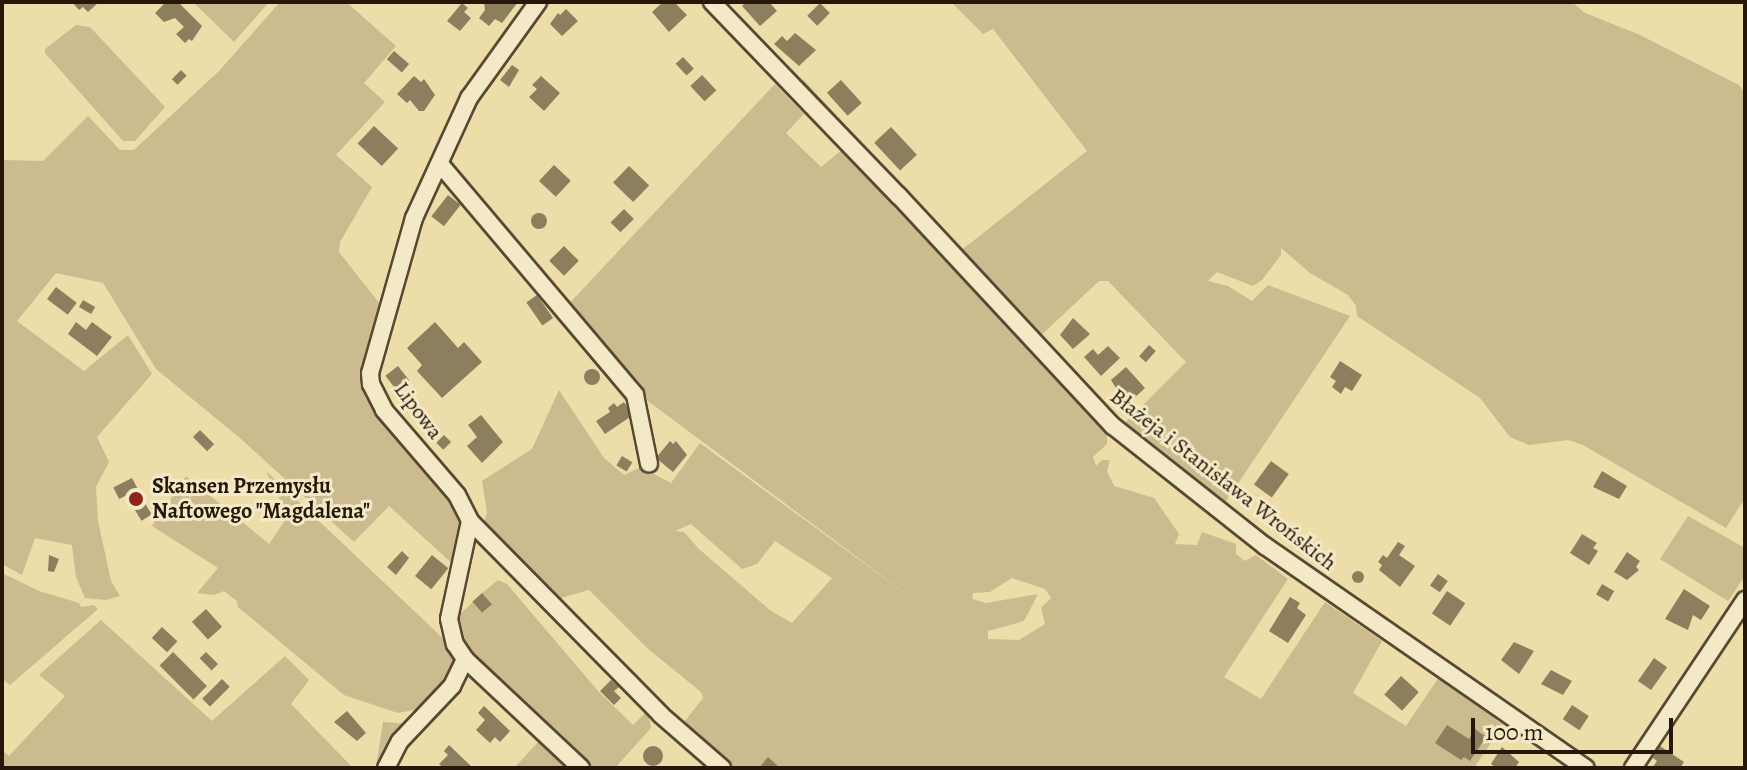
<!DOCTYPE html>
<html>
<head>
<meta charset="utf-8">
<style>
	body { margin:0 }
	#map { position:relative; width:1747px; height:770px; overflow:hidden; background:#ecdda9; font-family:Alegreya,serif }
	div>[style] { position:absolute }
	.green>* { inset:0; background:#cbbb8e }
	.building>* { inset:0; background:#8d7e5d; transform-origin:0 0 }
	.round { border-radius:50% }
	.roads { filter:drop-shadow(2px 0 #584832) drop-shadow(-2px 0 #584832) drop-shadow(0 2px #584832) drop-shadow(0 -2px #584832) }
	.street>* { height:16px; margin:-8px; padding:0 8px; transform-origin:8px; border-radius:8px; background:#f3e9c7 }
	.dots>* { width:22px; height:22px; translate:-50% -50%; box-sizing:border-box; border:4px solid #f3e9c7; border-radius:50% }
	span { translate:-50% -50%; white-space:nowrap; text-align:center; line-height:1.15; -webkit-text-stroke:6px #f3e9c7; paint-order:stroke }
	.street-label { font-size:22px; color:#27170b }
	.poi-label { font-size:22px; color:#27170b; font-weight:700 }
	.left { translate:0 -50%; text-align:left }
	.frame { position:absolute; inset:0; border:4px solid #27170b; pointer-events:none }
	.scale { position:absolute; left:1471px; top:718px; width:202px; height:36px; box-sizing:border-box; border:4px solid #27170b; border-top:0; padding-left:10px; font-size:24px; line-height:28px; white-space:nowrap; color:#27170b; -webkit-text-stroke:6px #f3e9c7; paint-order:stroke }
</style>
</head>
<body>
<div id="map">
	<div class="green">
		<i style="clip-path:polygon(193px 2px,269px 2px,234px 42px)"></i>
		<i style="clip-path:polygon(280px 2px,346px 2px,396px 46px,364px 83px,385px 102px,336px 155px,372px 187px,340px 242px,339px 252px,380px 304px,363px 368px,454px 499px,462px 518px,456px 567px,389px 506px,354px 542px,241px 439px,156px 369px,103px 283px,56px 273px,17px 321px,84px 371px,128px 335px,152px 374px,97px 437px,109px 462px,96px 487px,98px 521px,111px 581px,120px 596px,106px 600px,85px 598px,76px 577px,72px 545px,35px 538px,22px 575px,2px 564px,2px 160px,43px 161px,88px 116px,120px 150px,134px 150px,219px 71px)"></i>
		<i style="clip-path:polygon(951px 2px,1572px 2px,1585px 13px,1640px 35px,1739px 85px,1745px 94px,1745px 498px,1726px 528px,1583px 445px,1568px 440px,1529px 445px,1510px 437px,1480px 398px,1357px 316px,1356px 306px,1348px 295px,1310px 273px,1281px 248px,1281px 255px,1262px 280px,1253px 286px,1217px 272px,1208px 281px,1228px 286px,1252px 301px,1268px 285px,1350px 316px,1221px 509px,1121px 427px,1186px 362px,1108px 281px,1099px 281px,1036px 340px,795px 86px,803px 79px,949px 238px,963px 249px,1087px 151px,993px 29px,983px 34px)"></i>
		<i style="clip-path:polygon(76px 25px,90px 27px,165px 107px,135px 141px,123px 141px,45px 53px,45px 49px)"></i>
		<i style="clip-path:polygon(evenodd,775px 84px,804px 114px,786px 133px,821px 167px,842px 150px,1107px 434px,1107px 444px,1093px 457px,1096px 466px,1102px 460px,1110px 460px,1107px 471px,1114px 486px,1154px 498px,1179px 534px,1175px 544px,1197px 545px,1202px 532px,1236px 544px,1236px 554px,1245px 561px,1256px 555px,1288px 579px,1224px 677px,1261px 699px,1325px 602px,1382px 641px,1353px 693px,1406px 726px,1439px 677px,1503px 725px,1474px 768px,727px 768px,676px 724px,685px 721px,703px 698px,701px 692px,647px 648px,589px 590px,554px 600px,484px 523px,487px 512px,482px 481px,532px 449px,559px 390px,604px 458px,624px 475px,641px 467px,671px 483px,700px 443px,921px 605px,648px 401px,565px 308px,775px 84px,691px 524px,742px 569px,757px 564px,775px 541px,832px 578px,792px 623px,771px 611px,699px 549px,684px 532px,675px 531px,691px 524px,775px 84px,1012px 578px,1045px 589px,1051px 598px,1041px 608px,1045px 624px,1019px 640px,988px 639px,988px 631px,1024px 621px,1038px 594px,986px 603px,972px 599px,973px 593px,990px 592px,1012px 578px)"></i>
		<i style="clip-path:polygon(266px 471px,448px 643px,454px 663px,452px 677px,424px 708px,398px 713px,344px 695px,238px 607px,237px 601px,224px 591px,214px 595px,197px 593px,218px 568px,152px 526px,186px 476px,269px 544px,288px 516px)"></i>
		<i style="clip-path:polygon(1688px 516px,1745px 548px,1745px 576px,1728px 601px,1660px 559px)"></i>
		<i style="clip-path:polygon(2px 573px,39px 591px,79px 603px,81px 607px,94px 605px,98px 609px,10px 685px,2px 679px)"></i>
		<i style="clip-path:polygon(498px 580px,507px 584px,598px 691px,633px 725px,645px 713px,649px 716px,651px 728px,615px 768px,586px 768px,477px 666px,462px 644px,457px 617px,473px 602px,483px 613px,492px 604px,482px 593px)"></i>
		<i style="clip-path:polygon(101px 620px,212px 721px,285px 656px,309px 680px,291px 704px,353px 768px,2px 768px,2px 750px,9px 756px,65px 696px,39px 675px)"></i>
		<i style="clip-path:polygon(383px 722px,407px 724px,388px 747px,379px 768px,376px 768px)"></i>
		<i style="clip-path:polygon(541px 739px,578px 768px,514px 768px)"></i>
	</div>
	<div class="building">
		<i style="clip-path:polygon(72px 2px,99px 2px,88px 12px,83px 7px,79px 10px)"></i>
		<i style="clip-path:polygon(166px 2px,180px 4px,202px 26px,192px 41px,189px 39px,185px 43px,176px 34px,184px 27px,175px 18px,164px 22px,155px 13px)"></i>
		<i style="clip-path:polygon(484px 2px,518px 2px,502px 23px,495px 19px,489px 26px,479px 18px,485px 10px)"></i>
		<i style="clip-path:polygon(663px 2px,674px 2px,687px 15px,669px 32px,652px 12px)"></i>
		<i style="clip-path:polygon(746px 2px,769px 2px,777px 11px,760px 26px,742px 6px)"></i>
		<i style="clip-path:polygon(462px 3px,468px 8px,464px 12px,471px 18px,460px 31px,447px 21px)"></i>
		<i style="left:820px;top:3px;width:14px;height:18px;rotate:45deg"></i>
		<i style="clip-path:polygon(566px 9px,578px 21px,562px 36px,550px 24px,558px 13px,560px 15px)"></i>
		<i style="clip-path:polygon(795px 33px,816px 50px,799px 66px,774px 44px,782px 36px,787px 41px)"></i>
		<i style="left:394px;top:51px;width:20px;height:11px;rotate:41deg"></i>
		<i style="left:683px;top:57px;width:16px;height:10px;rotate:47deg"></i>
		<i style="clip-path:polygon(512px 65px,519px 70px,509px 87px,500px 80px)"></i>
		<i style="left:181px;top:70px;width:8px;height:13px;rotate:45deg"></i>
		<i style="left:702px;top:75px;width:21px;height:16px;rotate:47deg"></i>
		<i style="clip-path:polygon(414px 76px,421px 82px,424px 79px,435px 95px,424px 111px,419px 111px,410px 100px,407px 103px,397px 94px)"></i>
		<i style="clip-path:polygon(541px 76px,560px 93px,544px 111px,529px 97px,537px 89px,532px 85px)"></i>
		<i style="left:841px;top:80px;width:31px;height:19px;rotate:48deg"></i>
		<i style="left:374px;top:126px;width:33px;height:24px;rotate:43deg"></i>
		<i style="left:891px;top:127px;width:38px;height:23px;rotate:47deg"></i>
		<i style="left:554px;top:165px;width:23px;height:22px;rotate:43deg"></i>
		<i style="left:629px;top:166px;width:28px;height:23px;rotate:44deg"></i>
		<i style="left:448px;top:195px;width:16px;height:27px;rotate:38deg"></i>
		<i style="left:624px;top:209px;width:14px;height:19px;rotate:45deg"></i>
		<i class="round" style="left:531px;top:213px;width:16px;height:16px"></i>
		<i style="left:564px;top:246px;width:21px;height:21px;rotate:45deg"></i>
		<i style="left:56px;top:287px;width:26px;height:15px;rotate:37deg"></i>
		<i style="left:537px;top:295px;width:28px;height:13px;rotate:55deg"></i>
		<i style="left:83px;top:300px;width:14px;height:8px;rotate:30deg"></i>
		<i style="clip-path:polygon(1073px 318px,1090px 334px,1073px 349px,1060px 335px)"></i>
		<i style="clip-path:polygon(76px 322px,86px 330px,92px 322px,112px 337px,97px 356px,68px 334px)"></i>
		<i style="clip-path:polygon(435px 322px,458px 348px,464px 342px,482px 362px,442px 398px,417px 371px,422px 365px,407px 348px)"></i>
		<i style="left:1149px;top:345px;width:9px;height:15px;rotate:41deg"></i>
		<i style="clip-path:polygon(1108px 346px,1120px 358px,1101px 376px,1084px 357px,1093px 349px,1098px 355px)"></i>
		<i style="clip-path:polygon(1340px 361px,1362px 375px,1352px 391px,1345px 387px,1341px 394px,1332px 387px,1336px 381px,1330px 377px)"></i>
		<i style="left:398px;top:366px;width:18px;height:16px;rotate:52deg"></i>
		<i style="clip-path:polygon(1126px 367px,1145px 388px,1131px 401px,1123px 393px,1120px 395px,1111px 380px)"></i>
		<i class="round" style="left:584px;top:369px;width:16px;height:16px"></i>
		<i style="clip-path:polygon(624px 402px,633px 415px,605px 434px,596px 421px,610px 412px,608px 408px,614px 403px,617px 407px)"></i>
		<i style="clip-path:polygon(481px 415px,503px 442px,482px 463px,467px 446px,477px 437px,468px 425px)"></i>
		<i style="left:200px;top:430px;width:20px;height:10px;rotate:45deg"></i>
		<i style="left:444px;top:435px;width:10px;height:11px;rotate:45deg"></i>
		<i style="clip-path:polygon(670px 441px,673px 444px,676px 441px,687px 455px,673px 472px,656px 458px)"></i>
		<i style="left:622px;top:456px;width:12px;height:11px;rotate:31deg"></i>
		<i style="left:1271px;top:461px;width:22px;height:29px;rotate:36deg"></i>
		<i style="clip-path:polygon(1602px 471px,1627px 486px,1619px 499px,1593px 487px)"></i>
		<i style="left:132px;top:478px;width:13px;height:21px;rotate:63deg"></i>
		<i style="left:143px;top:500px;width:17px;height:12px;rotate:59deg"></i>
		<i style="clip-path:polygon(1582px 534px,1597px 543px,1593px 548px,1598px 551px,1589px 565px,1570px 553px)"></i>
		<i style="clip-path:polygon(1398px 542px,1405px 546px,1399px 555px,1415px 566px,1400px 587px,1379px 570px,1382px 565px,1378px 562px,1383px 555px,1387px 558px)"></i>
		<i style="clip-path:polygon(402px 551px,409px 558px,396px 575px,387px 567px)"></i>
		<i style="clip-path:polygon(1627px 552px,1640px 561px,1636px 567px,1639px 570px,1627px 580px,1614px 572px)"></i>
		<i style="clip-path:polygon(49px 555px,59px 559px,54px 572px,48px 571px)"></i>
		<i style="left:432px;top:555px;width:21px;height:27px;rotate:39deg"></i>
		<i class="round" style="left:1352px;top:571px;width:12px;height:12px"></i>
		<i style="left:1438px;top:574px;width:12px;height:14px;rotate:35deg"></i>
		<i style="left:1602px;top:584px;width:14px;height:12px;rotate:30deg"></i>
		<i style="clip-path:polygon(1684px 589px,1710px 606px,1701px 620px,1693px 615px,1688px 630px,1665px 619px)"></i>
		<i style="left:1447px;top:591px;width:22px;height:27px;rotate:34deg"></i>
		<i style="left:482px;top:593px;width:15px;height:13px;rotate:48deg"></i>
		<i style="clip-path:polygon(1290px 597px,1300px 603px,1297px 608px,1306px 615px,1288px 643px,1269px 631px)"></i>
		<i style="left:206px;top:609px;width:24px;height:19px;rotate:48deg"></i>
		<i style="left:162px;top:627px;width:21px;height:15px;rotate:43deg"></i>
		<i style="clip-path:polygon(1514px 642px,1534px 651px,1519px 674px,1501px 660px)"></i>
		<i style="left:173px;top:652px;width:48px;height:19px;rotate:45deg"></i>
		<i style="left:206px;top:652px;width:17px;height:9px;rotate:45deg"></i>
		<i style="left:1654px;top:658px;width:16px;height:28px;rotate:35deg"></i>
		<i style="clip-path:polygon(1551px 670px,1572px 681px,1563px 695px,1541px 684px)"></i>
		<i style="left:1401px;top:676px;width:24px;height:25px;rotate:42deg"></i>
		<i style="left:222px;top:679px;width:11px;height:28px;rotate:45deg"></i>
		<i style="clip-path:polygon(611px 680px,619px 687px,614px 691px,621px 698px,614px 705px,600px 691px)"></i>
		<i style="left:1572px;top:705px;width:20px;height:17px;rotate:33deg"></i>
		<i style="clip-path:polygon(484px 706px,510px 731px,500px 742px,495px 737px,490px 743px,476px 730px,485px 720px,478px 713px)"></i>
		<i style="clip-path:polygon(347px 711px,366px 733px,357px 741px,334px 722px)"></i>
		<i style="clip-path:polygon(1447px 725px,1469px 739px,1475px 729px,1486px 737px,1470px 761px,1464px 757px,1461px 760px,1435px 743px)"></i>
		<i style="clip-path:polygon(449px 745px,473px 768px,444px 768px,439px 764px,448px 755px,444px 751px)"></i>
		<i class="round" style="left:643px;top:746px;width:20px;height:20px"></i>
		<i style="clip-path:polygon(1660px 746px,1684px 762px,1680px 768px,1652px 768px,1657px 761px,1653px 758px)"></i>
		<i style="clip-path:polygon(1502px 747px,1519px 762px,1515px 768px,1497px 768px,1491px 764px)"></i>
		<i style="clip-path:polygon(768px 757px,780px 768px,759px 768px)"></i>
	</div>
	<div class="roads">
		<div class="street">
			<i style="left:538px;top:2px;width:118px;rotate:125.7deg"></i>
			<i style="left:469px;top:98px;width:132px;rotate:114.6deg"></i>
			<i style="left:414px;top:218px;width:161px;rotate:105.8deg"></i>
			<i style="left:370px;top:373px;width:11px;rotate:85deg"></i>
			<i style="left:371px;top:384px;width:29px;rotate:63deg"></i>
			<i style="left:384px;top:410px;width:112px;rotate:49.3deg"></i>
			<i style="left:457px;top:495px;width:29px;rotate:63deg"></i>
			<i style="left:470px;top:521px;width:272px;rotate:45.4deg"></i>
			<i style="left:661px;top:715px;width:81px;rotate:41deg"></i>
			<i style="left:712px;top:2px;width:269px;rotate:46.1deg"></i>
			<i style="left:899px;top:196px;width:314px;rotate:47.1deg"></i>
			<i style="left:1113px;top:426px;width:194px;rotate:38.3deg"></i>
			<i style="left:1265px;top:546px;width:390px;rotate:34.7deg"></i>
			<i style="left:440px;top:164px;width:302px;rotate:49.8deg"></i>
			<i style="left:635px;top:395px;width:70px;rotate:78.5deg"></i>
			<i style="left:470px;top:521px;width:100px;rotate:102.1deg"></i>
			<i style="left:449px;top:619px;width:26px;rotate:77deg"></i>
			<i style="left:455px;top:644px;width:18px;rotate:56deg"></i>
			<i style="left:465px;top:659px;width:159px;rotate:43.2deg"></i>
			<i style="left:386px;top:768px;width:30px;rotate:-63deg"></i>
			<i style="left:400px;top:741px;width:76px;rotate:-46.6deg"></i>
			<i style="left:452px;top:686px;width:30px;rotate:-64deg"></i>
			<i style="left:1633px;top:768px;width:202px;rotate:-56.3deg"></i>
		</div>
	</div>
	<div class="dots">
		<i style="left:136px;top:499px;background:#8f2418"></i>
	</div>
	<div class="street-label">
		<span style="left:418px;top:411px;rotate:53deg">Lipowa</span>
		<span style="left:1223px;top:480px;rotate:38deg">Błażeja i Stanisława Wrońskich</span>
	</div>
	<div class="poi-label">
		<span class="left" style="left:152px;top:499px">Skansen Przemysłu<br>Naftowego "Magdalena"</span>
	</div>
	<div class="frame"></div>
	<div class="scale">100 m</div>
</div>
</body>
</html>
